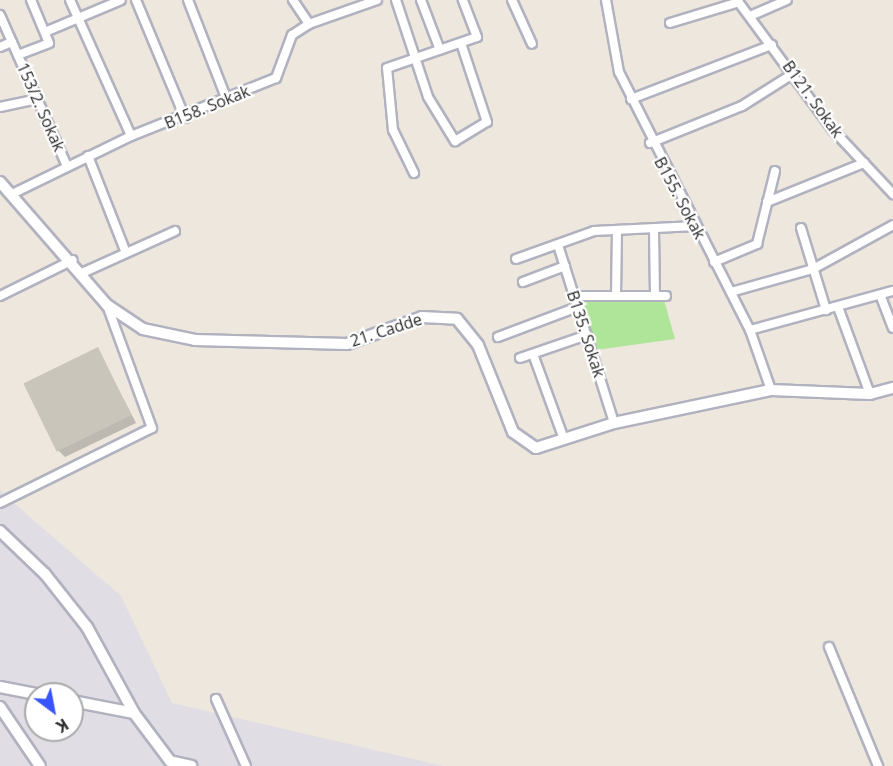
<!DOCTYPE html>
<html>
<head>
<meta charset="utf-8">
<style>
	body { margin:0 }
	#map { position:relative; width:893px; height:766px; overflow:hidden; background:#ede7dd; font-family:"Open Sans",sans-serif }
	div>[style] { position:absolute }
	.industrial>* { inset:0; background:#e0dde5 }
	.green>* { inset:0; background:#afe598 }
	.shadow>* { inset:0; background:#0003 }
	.building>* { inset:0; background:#c9c5bb; transform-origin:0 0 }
	.roads { filter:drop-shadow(2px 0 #b1b2bf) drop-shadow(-2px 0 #b1b2bf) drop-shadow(0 2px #b1b2bf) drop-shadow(0 -2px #b1b2bf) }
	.minor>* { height:8px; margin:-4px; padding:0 4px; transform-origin:4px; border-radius:4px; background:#fff }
	.tertiary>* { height:10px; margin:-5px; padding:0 5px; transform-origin:5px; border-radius:5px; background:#fff }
	.secondary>* { height:10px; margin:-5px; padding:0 5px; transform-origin:5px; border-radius:5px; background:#fff }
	span { translate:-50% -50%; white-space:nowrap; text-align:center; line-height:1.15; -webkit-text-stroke:4.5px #fff; paint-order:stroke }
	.street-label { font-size:16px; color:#2b2b2b }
	.north { position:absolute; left:24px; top:682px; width:60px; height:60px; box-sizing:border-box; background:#fff; border:2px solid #aaa; border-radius:50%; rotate:148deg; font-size:16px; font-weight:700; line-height:24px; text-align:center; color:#2b2b2b }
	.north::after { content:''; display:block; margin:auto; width:21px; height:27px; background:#3854ff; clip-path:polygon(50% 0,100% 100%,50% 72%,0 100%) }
</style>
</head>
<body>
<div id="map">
	<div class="industrial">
		<i style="clip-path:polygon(evenodd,0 491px,121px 596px,172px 703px,443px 766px,0 766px,0 491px,36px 694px,72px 694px,72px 730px,36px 730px,36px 694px)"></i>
	</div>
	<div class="green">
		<i style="clip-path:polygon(582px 300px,664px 300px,675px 339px,596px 350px)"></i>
	</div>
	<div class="shadow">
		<i style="clip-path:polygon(97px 348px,136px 423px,65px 457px,58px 450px)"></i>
	</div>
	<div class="building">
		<i style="left:98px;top:347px;width:76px;height:83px;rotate:64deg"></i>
	</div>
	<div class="roads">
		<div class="minor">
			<i style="left:70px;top:0;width:149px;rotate:65.8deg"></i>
			<i style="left:136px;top:0;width:128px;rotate:67.4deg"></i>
			<i style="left:188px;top:0;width:107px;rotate:68.7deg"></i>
			<i style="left:293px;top:0;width:29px;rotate:56deg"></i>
			<i style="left:396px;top:0;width:102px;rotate:71.7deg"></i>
			<i style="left:428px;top:97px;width:52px;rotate:58.5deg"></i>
			<i style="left:455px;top:141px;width:37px;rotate:-31deg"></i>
			<i style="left:487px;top:122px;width:83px;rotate:-108.2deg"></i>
			<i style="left:421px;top:0;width:53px;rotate:69.2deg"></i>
			<i style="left:512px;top:0;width:48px;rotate:65.6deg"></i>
			<i style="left:606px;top:0;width:73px;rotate:79.8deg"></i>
			<i style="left:619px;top:72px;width:289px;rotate:63.1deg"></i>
			<i style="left:750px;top:330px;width:64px;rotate:70.7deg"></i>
			<i style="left:737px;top:0;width:162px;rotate:53.6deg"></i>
			<i style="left:833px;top:130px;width:88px;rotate:46.8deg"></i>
			<i style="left:0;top:15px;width:165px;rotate:66.1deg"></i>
			<i style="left:750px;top:16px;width:40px;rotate:-23.4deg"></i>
			<i style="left:670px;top:23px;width:72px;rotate:-16.9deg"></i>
			<i style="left:45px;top:32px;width:82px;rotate:-22.8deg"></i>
			<i style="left:0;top:47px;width:13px;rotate:-23deg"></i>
			<i style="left:18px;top:55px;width:33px;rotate:-21deg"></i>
			<i style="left:49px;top:43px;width:47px;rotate:-112.7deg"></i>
			<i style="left:631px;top:99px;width:151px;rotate:-21deg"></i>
			<i style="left:0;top:107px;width:38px;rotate:-12deg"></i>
			<i style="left:650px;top:143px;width:99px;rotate:-21.9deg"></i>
			<i style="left:742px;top:106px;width:62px;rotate:-32.4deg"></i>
			<i style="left:88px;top:156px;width:104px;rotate:68.6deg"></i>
			<i style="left:414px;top:173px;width:48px;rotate:-116deg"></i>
			<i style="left:393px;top:130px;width:62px;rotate:-95.5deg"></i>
			<i style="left:387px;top:68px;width:95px;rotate:-19deg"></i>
			<i style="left:477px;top:37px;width:40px;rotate:-111deg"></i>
			<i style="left:12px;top:194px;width:132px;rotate:-26deg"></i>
			<i style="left:131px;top:136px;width:156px;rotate:-21.8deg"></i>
			<i style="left:276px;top:78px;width:46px;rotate:-69.6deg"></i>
			<i style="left:292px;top:35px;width:20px;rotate:-33deg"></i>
			<i style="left:309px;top:24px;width:72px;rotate:-19.4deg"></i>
			<i style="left:767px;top:202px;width:105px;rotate:-21.9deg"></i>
			<i style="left:801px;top:228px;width:86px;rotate:73deg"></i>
			<i style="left:654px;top:231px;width:64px;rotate:89.1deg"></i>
			<i style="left:558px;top:245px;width:187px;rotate:72.5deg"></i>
			<i style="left:516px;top:259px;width:83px;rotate:-19.7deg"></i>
			<i style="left:594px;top:231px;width:102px;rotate:-2.8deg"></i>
			<i style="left:714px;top:262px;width:47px;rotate:-22.7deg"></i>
			<i style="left:757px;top:244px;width:75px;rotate:-76.1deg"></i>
			<i style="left:82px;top:273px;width:102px;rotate:-24.3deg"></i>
			<i style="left:523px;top:282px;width:45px;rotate:-20.9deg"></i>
			<i style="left:731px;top:292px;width:85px;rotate:-15.7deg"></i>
			<i style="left:813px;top:269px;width:91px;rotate:-28.8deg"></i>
			<i style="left:616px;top:295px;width:64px;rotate:-89.1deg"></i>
			<i style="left:0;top:296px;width:81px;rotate:-26.3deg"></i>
			<i style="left:574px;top:296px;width:92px"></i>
			<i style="left:881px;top:297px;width:33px;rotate:69deg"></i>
			<i style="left:838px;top:307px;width:93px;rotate:69.8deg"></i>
			<i style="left:750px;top:330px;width:148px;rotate:-15.3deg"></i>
			<i style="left:498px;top:337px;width:85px;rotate:-20.6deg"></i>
			<i style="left:533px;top:354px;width:90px;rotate:70deg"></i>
			<i style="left:520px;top:358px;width:71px;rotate:-18.9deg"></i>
			<i style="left:0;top:503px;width:169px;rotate:-26.3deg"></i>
			<i style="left:152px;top:428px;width:131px;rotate:-110.1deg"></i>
			<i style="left:829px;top:647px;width:129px;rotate:67.6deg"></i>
			<i style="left:216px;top:699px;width:73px;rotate:65.9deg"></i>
		</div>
		<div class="tertiary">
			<i style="left:0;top:531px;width:62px;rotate:43.7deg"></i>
			<i style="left:45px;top:574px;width:68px;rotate:51.6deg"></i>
			<i style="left:87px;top:627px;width:98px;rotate:61.3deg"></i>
		</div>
		<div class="secondary">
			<i style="left:0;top:182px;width:163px;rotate:49deg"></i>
			<i style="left:107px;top:305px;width:43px;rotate:33.7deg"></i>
			<i style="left:143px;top:329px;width:53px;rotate:11.9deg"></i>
			<i style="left:195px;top:340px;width:152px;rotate:1.5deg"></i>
			<i style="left:347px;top:344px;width:80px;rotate:-19.8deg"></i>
			<i style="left:422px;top:317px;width:35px;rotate:3deg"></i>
			<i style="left:457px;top:319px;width:33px;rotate:51deg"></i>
			<i style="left:478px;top:345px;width:94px;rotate:68.1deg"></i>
			<i style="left:513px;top:432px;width:28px;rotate:35deg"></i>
			<i style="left:536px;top:448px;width:82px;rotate:-17.8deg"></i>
			<i style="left:614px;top:423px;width:160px;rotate:-11.9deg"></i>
			<i style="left:771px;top:390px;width:99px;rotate:2.3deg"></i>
			<i style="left:870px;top:394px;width:24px;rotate:-15deg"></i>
			<i style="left:0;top:687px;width:38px;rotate:11deg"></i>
			<i style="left:72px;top:701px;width:63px;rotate:11deg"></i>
			<i style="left:134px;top:713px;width:60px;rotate:53.1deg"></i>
			<i style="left:0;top:707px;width:71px;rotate:55.9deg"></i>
			<i style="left:170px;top:761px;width:22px;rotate:13deg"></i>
		</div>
	</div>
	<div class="street-label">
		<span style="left:813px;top:99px;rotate:54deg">B121. Sokak</span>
		<span style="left:41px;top:107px;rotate:66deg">153/2. Sokak</span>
		<span style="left:207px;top:107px;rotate:-22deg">B158. Sokak</span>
		<span style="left:680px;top:198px;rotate:62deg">B155. Sokak</span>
		<span style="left:386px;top:330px;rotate:-18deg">21. Cadde</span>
		<span style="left:586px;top:334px;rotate:72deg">B135. Sokak</span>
	</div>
	<div class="north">K</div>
</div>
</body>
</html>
